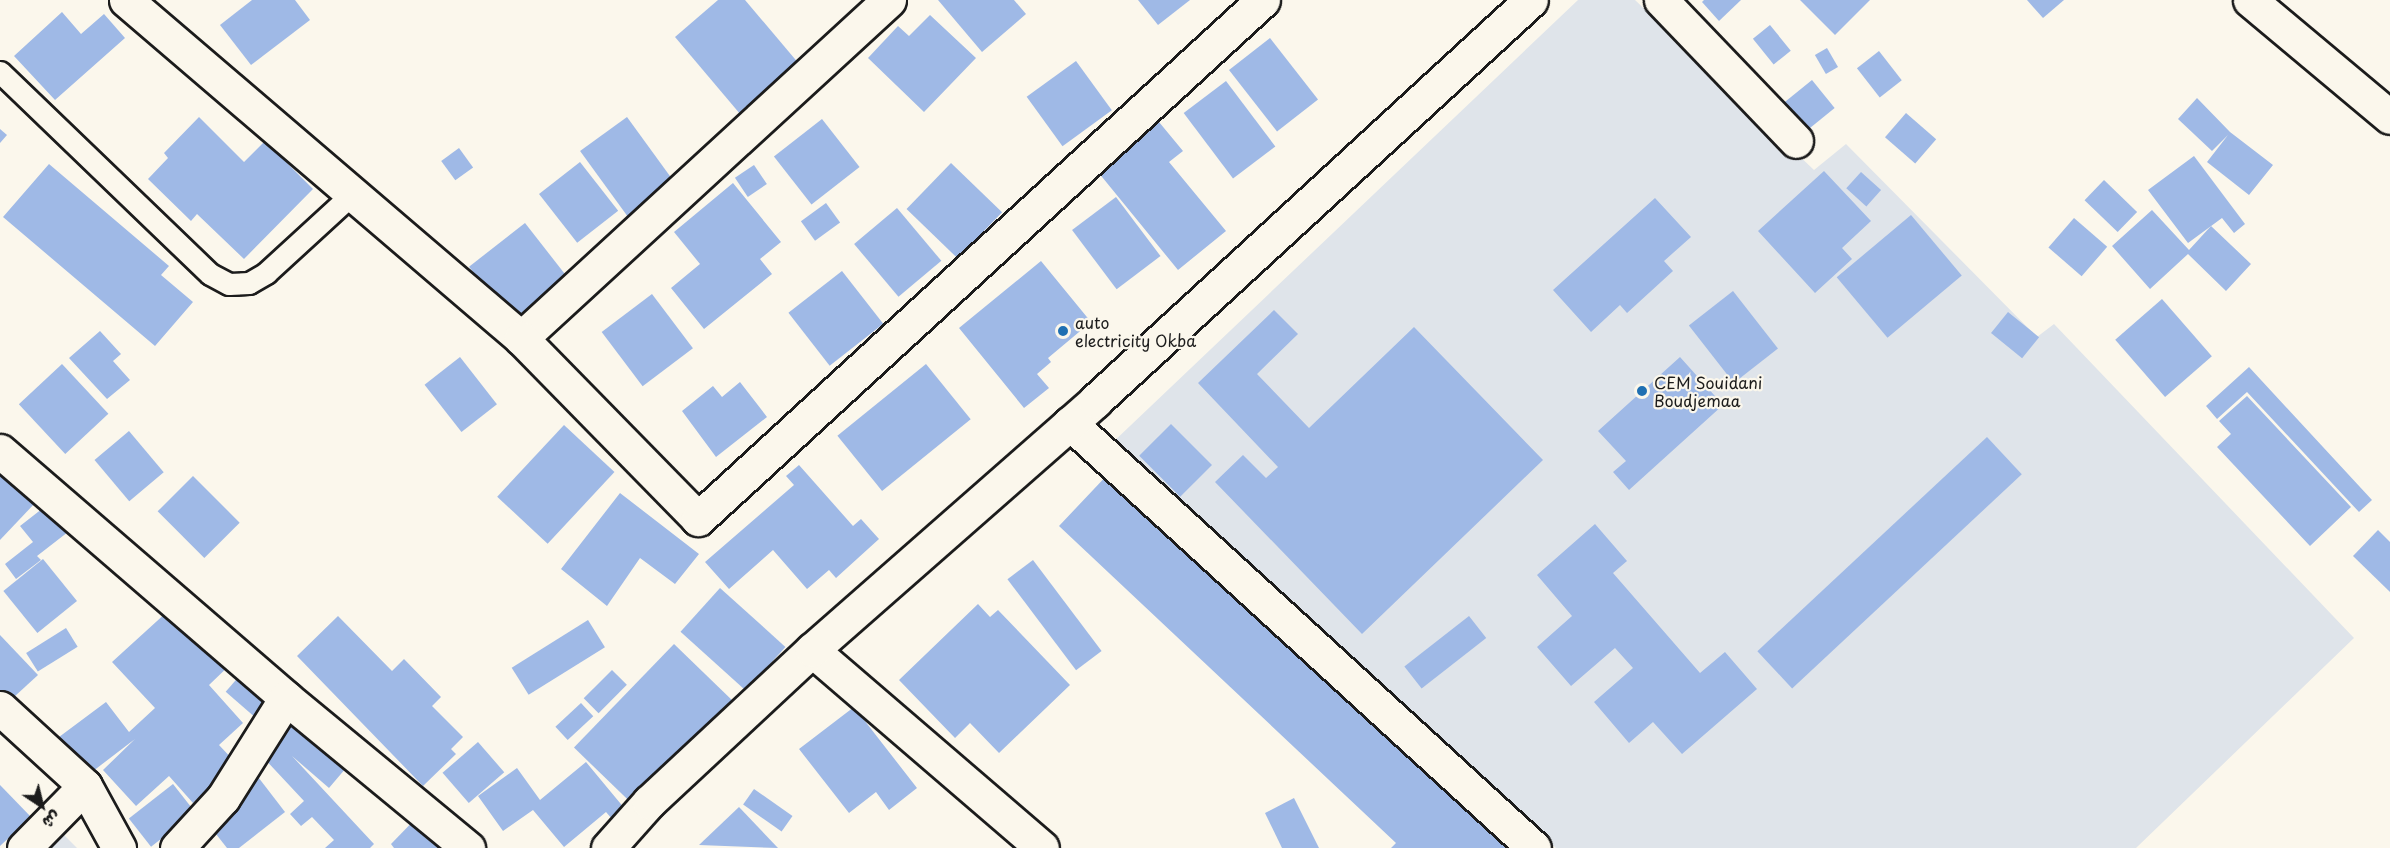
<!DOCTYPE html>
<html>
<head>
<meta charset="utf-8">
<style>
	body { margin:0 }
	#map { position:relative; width:2390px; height:848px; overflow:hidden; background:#fbf7ec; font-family:"Playpen Sans","Playpen Sans Arabic",sans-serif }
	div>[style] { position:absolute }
	.built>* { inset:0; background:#dfe4ea }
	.building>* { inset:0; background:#9fb9e6; transform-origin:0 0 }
	.roads { filter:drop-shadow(2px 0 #1c1c1c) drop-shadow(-2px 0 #1c1c1c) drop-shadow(0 2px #1c1c1c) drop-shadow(0 -2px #1c1c1c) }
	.lane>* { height:21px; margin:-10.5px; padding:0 10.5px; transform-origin:10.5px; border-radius:10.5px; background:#fbf7ec }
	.street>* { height:33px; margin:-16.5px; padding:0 16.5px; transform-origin:16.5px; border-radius:16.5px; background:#fbf7ec }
	.secondary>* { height:33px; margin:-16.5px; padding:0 16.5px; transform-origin:16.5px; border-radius:16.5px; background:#fbf7ec }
	.dots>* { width:16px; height:16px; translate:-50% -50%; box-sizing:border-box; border:3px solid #fbf7ec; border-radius:50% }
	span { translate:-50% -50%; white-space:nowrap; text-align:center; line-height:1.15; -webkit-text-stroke:4.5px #fbf7ec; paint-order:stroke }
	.poi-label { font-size:16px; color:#1c1c1c }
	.left { translate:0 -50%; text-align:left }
	.north { position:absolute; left:12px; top:776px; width:60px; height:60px; -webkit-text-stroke:4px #fbf7ec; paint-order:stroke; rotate:145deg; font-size:16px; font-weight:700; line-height:24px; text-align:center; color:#1c1c1c }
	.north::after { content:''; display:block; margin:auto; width:21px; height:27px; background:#1c1c1c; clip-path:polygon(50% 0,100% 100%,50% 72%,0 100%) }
</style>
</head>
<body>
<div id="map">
	<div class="built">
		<i style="clip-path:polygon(1578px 0,1635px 0,1814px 170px,1846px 144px,2037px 337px,2054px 324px,2354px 638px,2136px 848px,1556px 848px,1110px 445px)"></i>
		<i style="clip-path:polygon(64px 835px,77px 848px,51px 848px)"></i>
	</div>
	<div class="building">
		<i style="clip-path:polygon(252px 0,295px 0,310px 20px,251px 65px,220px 25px)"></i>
		<i style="clip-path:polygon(718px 0,745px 0,816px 84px,757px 134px,675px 37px)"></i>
		<i style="clip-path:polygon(938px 0,1014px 0,1026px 14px,982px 52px)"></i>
		<i style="clip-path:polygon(1138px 0,1190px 0,1158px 25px)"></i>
		<i style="clip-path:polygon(1704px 0,1741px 0,1719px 21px,1702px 2px)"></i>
		<i style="clip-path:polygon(1800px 0,1870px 0,1835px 35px)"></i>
		<i style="clip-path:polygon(2027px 0,2064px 0,2043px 18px)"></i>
		<i style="clip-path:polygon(62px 12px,81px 34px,104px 14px,125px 38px,55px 100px,14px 56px)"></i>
		<i style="clip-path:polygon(930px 15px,976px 58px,924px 112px,868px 58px,898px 26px,909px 36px)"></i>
		<i style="left:1770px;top:25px;width:33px;height:22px;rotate:51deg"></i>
		<i style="left:1270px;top:38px;width:78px;height:52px;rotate:52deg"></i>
		<i style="left:1827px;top:48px;width:22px;height:14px;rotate:60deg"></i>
		<i style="left:1879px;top:51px;width:37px;height:28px;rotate:52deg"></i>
		<i style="left:1076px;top:61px;width:61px;height:61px;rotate:54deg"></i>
		<i style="left:1812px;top:80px;width:36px;height:50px;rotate:51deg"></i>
		<i style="left:1226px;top:81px;width:82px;height:53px;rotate:53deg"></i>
		<i style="clip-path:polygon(2197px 98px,2230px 132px,2273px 165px,2249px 195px,2207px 162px,2228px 135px,2212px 151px,2178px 119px)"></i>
		<i style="left:1906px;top:113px;width:40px;height:32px;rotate:41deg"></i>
		<i style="clip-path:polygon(199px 117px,244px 162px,265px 141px,313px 189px,244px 259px,197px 214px,191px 221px,148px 179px,168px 158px,164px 153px)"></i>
		<i style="left:627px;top:117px;width:81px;height:58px;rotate:54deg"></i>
		<i style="left:822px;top:119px;width:61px;height:61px;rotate:52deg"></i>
		<i style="clip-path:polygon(1159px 122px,1183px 151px,1169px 162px,1226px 231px,1178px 270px,1098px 172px)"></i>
		<i style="clip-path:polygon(0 129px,7px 135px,0 143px)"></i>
		<i style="left:459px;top:148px;width:24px;height:22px;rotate:54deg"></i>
		<i style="clip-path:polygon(2194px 156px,2245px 224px,2234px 233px,2222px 218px,2188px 243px,2148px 190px)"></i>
		<i style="left:580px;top:162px;width:62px;height:52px;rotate:52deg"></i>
		<i style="left:951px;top:163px;width:71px;height:64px;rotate:44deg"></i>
		<i style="clip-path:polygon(49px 164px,169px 266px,161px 275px,193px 302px,155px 346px,3px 217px)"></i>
		<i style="left:754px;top:165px;width:23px;height:23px;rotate:56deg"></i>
		<i style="clip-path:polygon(1824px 171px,1871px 221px,1842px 248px,1852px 259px,1815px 293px,1758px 231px)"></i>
		<i style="left:1861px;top:172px;width:27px;height:22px;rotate:42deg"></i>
		<i style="left:2104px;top:180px;width:46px;height:28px;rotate:44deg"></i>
		<i style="clip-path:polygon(733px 183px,781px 242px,760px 259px,772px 274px,704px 329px,671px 288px,700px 264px,674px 232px)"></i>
		<i style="left:1116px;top:197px;width:74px;height:55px;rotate:53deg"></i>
		<i style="clip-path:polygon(1655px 198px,1691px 237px,1664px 261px,1673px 271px,1627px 313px,1620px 305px,1591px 332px,1553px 290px)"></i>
		<i style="left:826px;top:203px;width:24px;height:31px;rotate:54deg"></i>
		<i style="left:897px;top:208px;width:69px;height:56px;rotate:50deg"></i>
		<i style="clip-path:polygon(2152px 210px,2189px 250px,2211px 226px,2251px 264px,2226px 291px,2188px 254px,2150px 289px,2112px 246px)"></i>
		<i style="left:1911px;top:215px;width:79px;height:97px;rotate:50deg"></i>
		<i style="left:2074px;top:218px;width:44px;height:39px;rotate:41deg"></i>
		<i style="left:525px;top:223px;width:73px;height:71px;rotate:52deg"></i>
		<i style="clip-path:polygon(1041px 261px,1091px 322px,1048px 358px,1051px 362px,1037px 374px,1049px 388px,1024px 408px,959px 328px)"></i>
		<i style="left:842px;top:271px;width:67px;height:68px;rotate:52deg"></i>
		<i style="left:1733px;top:291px;width:73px;height:56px;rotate:52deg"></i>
		<i style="left:652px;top:294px;width:68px;height:63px;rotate:53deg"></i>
		<i style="left:2162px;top:299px;width:76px;height:62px;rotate:49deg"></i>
		<i style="clip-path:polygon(1274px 310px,1298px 334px,1257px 374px,1309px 428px,1414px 327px,1543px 460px,1362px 634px,1215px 482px,1243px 455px,1266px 478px,1278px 467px,1198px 383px)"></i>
		<i style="left:2008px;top:312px;width:40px;height:27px;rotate:39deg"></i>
		<i style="clip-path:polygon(100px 331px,121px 354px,113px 361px,130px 380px,107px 399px,69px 358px)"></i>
		<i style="left:460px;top:357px;width:60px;height:45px;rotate:52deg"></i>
		<i style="clip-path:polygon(1680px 357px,1723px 405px,1629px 490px,1613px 472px,1626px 461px,1598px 431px)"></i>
		<i style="left:62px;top:364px;width:68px;height:59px;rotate:47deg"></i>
		<i style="left:926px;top:364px;width:71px;height:114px;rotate:51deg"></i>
		<i style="clip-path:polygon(2249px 367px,2372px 500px,2359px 512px,2247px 392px,2217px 419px,2206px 406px)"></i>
		<i style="clip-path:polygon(740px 382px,767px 417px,716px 457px,682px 411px,713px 386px,722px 397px)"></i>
		<i style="clip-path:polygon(2247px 396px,2351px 507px,2310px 546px,2217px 447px,2231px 434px,2219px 421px)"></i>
		<i style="left:1171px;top:424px;width:58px;height:45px;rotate:45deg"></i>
		<i style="left:564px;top:425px;width:69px;height:98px;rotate:43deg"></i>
		<i style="left:129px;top:431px;width:54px;height:45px;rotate:50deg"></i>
		<i style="left:1987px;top:437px;width:51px;height:314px;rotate:47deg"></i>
		<i style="clip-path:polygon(799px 465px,853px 526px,861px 519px,879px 539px,836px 578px,829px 570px,807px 589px,773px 550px,729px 589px,705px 562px,794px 485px,786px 476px)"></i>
		<i style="clip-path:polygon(0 467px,36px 502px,0 540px)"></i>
		<i style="clip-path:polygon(1111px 471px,1513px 848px,1391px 848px,1396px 843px,1059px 526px)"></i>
		<i style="left:193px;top:476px;width:66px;height:50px;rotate:45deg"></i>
		<i style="clip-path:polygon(620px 493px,699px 554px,675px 584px,640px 558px,607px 606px,561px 569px)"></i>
		<i style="clip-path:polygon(56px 498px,77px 525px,37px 556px,41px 560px,16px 579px,5px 564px,33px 542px,20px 526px)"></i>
		<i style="clip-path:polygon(1595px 524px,1627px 561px,1613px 573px,1700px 673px,1725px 652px,1757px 689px,1682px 754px,1653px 722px,1629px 743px,1594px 702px,1633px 668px,1615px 648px,1571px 686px,1537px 647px,1572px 616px,1537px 575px)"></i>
		<i style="clip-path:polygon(2378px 530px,2390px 542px,2390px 592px,2353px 556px)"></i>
		<i style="left:43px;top:559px;width:54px;height:51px;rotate:51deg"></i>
		<i style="left:1033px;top:560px;width:114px;height:32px;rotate:53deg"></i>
		<i style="left:720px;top:588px;width:88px;height:59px;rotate:42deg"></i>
		<i style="clip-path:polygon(179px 601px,234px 661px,209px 685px,243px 723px,219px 745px,236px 763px,193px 803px,169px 776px,136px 806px,103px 770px,135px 739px,84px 778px,55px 740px,106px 702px,129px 732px,155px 708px,112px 662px)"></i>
		<i style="clip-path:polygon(978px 604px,990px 617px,998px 610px,1070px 685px,999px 753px,970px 723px,955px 738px,899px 680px)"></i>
		<i style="clip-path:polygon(338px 616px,392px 671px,404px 659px,441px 697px,432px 706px,463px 737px,451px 749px,456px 754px,423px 786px,297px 656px)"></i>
		<i style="left:1469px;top:616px;width:28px;height:82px;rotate:52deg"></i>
		<i style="left:588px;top:620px;width:32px;height:90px;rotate:58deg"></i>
		<i style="left:66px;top:628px;width:22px;height:47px;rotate:58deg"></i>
		<i style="clip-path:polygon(0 635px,38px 675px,2px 708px,0 706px)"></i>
		<i style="left:674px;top:644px;width:88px;height:144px;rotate:44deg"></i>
		<i style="left:248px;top:666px;width:40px;height:34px;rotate:41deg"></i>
		<i style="left:612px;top:670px;width:21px;height:40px;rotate:45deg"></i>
		<i style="clip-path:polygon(308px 701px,363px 748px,329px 788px,292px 756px,374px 844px,370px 848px,325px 848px,334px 840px,312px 817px,301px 826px,290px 814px,304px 801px,261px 755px)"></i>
		<i style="left:581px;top:703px;width:18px;height:35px;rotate:47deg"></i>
		<i style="clip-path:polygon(854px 707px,917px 788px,889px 810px,876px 792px,849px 813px,799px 749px)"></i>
		<i style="left:478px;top:742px;width:40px;height:47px;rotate:49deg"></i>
		<i style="clip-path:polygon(586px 762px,625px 809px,612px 819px,606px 812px,564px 847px,533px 810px,503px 831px,478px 796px,517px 768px,540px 800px)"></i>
		<i style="clip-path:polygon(255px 773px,285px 812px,239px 848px,227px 848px,201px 815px)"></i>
		<i style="left:173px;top:784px;width:36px;height:56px;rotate:52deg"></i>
		<i style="clip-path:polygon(0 785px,31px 817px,0 846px)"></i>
		<i style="left:754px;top:789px;width:47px;height:19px;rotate:35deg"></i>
		<i style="clip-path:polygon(1294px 798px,1319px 848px,1282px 848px,1265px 813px)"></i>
		<i style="clip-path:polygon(739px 807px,778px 848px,699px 845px)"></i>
		<i style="clip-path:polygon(426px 808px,463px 848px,394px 848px,391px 844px)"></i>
	</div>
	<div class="roads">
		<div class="lane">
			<i style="left:0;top:72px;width:291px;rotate:43.9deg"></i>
			<i style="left:210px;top:274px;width:21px;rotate:28deg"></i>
			<i style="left:229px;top:284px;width:20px;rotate:-3deg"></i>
			<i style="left:249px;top:283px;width:20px;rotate:-30deg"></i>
			<i style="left:266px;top:273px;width:115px;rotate:-42.5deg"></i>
		</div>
		<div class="street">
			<i style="left:126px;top:0;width:520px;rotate:40.55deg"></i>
			<i style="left:889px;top:0;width:500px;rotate:137.4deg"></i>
			<i style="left:521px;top:338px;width:253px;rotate:45.6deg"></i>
			<i style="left:698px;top:519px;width:767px;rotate:-42.57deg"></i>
			<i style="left:1661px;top:0;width:195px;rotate:46.2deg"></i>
			<i style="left:2250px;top:0;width:182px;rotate:39.9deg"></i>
			<i style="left:1070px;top:423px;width:629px;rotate:42.49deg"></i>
			<i style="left:0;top:451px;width:378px;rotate:40.8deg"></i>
			<i style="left:286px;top:698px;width:236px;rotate:39.5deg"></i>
			<i style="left:812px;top:650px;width:303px;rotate:40.7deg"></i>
			<i style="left:0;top:708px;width:115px;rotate:42.5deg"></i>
			<i style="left:85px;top:786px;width:71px;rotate:61.3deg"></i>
			<i style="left:24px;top:848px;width:87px;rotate:-45.5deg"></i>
			<i style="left:177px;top:848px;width:68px;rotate:-47.4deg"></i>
			<i style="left:223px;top:798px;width:118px;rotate:-57.8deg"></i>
		</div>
		<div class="secondary">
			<i style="left:608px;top:848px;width:62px;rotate:-48.3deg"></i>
			<i style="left:649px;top:802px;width:223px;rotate:-43deg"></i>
			<i style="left:812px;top:650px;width:377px;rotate:-41.3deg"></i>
			<i style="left:1095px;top:401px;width:592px;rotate:-42.61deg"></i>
		</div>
	</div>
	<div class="dots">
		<i style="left:1063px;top:331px;background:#1f6fb2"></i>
		<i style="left:1642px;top:391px;background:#1f6fb2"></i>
	</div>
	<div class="poi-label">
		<span class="left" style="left:1075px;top:331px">auto<br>electricity Okba</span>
		<span class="left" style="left:1654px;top:391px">CEM Souidani<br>Boudjemaa</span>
	</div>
	<div class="north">ش</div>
</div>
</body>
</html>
